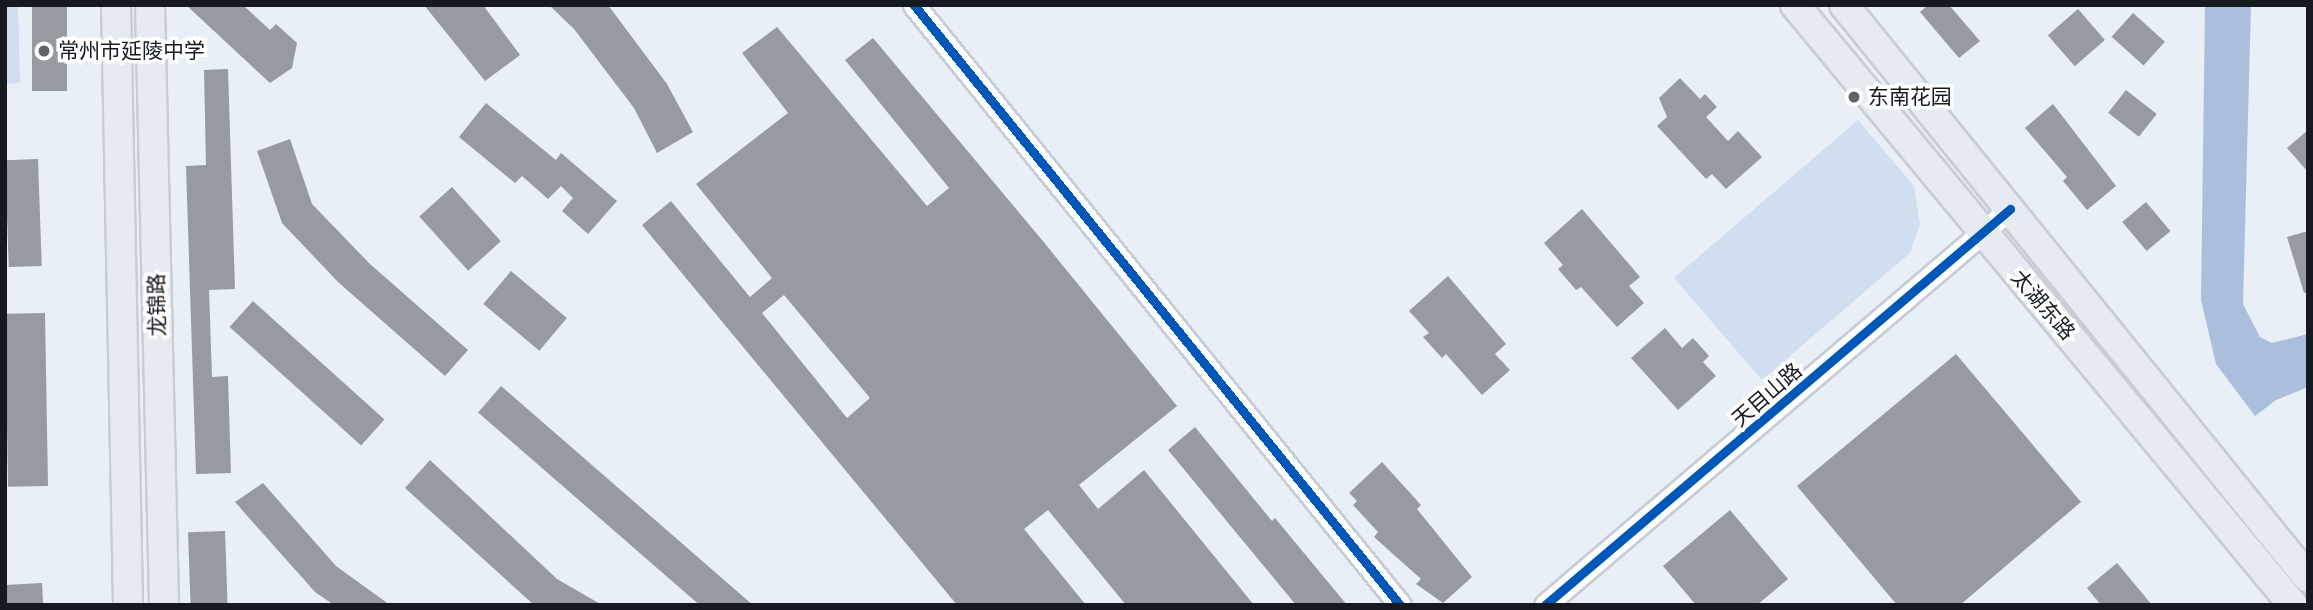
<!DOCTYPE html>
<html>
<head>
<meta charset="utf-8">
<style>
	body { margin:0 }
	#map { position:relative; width:2313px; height:610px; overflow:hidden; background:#e9eff7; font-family:"Work Sans","Noto Sans SC",sans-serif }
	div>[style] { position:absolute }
	.green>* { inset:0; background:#d1def0 }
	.water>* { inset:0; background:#abbfdc }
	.building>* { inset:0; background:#969ba1; transform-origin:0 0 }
	.roads { filter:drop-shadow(2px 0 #c8cdd4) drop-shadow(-2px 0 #c8cdd4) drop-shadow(0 2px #c8cdd4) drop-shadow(0 -2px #c8cdd4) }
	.minor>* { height:21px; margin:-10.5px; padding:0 10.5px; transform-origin:10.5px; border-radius:10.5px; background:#fcfdfe }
	.major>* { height:28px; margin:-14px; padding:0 14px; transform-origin:14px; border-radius:14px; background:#e6ebf1 }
	.cycleway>* { height:9px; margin:-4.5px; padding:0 4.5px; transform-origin:4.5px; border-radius:4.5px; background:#0057b8 }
	.dots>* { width:19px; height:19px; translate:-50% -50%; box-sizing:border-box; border:4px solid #fff; border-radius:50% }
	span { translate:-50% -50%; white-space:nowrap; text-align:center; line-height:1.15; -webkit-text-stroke:7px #fff; paint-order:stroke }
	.poi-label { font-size:21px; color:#151920 }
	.left { translate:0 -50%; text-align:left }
	.street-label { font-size:21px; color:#151920 }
	.frame { position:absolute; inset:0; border:7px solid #151920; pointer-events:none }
</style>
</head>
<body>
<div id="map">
	<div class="green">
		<i style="clip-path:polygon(5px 5px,18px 5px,20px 83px,5px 84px)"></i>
		<i style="clip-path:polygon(1858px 120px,1914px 186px,1920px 224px,1910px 253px,1762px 380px,1674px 278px)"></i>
	</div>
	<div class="water">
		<i style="clip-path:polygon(2205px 5px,2251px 5px,2243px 304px,2260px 337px,2272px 343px,2308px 334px,2308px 387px,2276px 400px,2255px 416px,2216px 364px,2201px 300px)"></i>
	</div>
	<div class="building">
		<i style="left:32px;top:5px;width:35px;height:86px"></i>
		<i style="clip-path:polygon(186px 5px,243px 5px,270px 30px,276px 24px,297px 43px,292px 68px,270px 83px)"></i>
		<i style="clip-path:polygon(424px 5px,483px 5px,520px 55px,485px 81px)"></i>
		<i style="clip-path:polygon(549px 5px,608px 5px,667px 84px,693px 132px,657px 153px,634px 108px,574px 29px)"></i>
		<i style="clip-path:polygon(1928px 5px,1949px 5px,1980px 41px,1959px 58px,1920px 12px)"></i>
		<i style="left:2078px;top:9px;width:41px;height:40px;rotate:49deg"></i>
		<i style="left:2133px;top:13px;width:43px;height:32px;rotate:42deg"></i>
		<i style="clip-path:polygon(evenodd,777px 27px,927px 206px,949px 188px,845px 60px,873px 38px,1042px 240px,1177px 406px,1079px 485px,1098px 509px,1144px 470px,1254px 605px,1126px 605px,1048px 510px,1024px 529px,1086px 605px,957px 605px,642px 225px,671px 201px,750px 297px,772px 278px,696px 184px,788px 113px,742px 53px,777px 27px,784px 295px,870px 398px,847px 418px,762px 313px,784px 295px)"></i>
		<i style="clip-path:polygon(228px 69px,235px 289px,209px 290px,212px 377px,228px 376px,231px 473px,196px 474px,186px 166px,206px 165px,204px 70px)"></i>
		<i style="clip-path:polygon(1680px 78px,1700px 99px,1705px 94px,1717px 107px,1706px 117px,1728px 141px,1738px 131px,1762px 157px,1726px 189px,1712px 174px,1706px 179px,1657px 126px,1667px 117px,1659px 98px)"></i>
		<i style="left:2126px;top:90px;width:39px;height:29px;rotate:38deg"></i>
		<i style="clip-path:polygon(486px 103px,556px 160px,561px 153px,617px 201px,588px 234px,562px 211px,573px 198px,561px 186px,548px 199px,522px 176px,515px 183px,459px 137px)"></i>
		<i style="clip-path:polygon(2053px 104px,2116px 186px,2087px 210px,2063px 181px,2067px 177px,2025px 128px)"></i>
		<i style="clip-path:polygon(2308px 130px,2308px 172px,2287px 148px)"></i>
		<i style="clip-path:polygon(290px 139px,312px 204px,370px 264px,468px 350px,445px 376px,338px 282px,282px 223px,257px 151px)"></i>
		<i style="left:38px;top:159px;width:107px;height:33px;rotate:88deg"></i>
		<i style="left:452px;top:187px;width:73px;height:44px;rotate:48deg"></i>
		<i style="left:2146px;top:202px;width:38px;height:31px;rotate:50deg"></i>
		<i style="clip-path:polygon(1582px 209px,1640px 277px,1629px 286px,1644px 303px,1617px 327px,1581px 287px,1576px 290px,1558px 269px,1563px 265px,1544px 243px)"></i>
		<i style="clip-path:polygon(2308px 231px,2308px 292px,2304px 293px,2287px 237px)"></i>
		<i style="left:511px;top:271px;width:73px;height:43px;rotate:40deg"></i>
		<i style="clip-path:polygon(1448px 276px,1506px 344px,1495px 354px,1510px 370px,1482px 395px,1446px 354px,1442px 358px,1423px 337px,1429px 333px,1409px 311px)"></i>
		<i style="left:253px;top:301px;width:177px;height:35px;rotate:42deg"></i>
		<i style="left:45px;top:313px;width:173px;height:40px;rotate:89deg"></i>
		<i style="clip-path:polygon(1665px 328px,1682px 348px,1693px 338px,1709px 356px,1703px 362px,1716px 376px,1678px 410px,1631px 358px)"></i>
		<i style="clip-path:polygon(1956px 354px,2081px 502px,1960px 605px,1897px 605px,1797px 486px)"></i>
		<i style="left:501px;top:386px;width:331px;height:35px;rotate:41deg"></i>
		<i style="clip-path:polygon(1195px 427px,1272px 521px,1275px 518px,1347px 605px,1296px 605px,1168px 450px)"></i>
		<i style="clip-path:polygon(430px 460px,557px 579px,602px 605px,534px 605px,405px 488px)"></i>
		<i style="clip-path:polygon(1382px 462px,1421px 505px,1417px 509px,1472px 577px,1443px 603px,1416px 584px,1421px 579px,1374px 537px,1378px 532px,1353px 505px,1357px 501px,1349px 493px)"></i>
		<i style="clip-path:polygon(263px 483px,336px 566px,390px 605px,334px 605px,315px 592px,235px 502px)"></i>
		<i style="clip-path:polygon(1730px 510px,1788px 579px,1757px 605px,1696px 605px,1663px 566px)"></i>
		<i style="left:225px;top:531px;width:74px;height:37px;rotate:88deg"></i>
		<i style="clip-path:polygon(2117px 563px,2152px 605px,2101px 605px,2087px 588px)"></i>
		<i style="left:42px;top:583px;width:22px;height:37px;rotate:87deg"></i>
	</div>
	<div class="roads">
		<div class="minor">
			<i style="left:914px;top:5px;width:772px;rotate:50.99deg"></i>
			<i style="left:1545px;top:605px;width:611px;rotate:-40.42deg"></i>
		</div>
		<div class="major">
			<i style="left:116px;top:5px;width:600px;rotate:88.85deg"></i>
			<i style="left:150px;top:5px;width:600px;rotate:88.66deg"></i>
			<i style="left:1795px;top:5px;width:780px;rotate:50.31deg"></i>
			<i style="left:1844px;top:5px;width:737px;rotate:51deg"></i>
		</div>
	</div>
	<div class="cycleway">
		<i style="left:914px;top:5px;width:772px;rotate:50.99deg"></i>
		<i style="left:1545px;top:605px;width:611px;rotate:-40.42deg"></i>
	</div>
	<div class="dots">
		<i style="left:44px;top:51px;background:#5f646b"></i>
		<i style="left:1854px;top:97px;background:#5f646b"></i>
	</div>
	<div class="poi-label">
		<span class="left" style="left:58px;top:51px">常州市延陵中学</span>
		<span class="left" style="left:1868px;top:97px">东南花园</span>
	</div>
	<div class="street-label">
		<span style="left:157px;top:305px;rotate:-91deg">龙锦路</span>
		<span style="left:2043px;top:305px;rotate:49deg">太湖东路</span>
		<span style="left:1767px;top:395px;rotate:-41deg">天目山路</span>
	</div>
	<div class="frame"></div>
</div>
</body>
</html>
